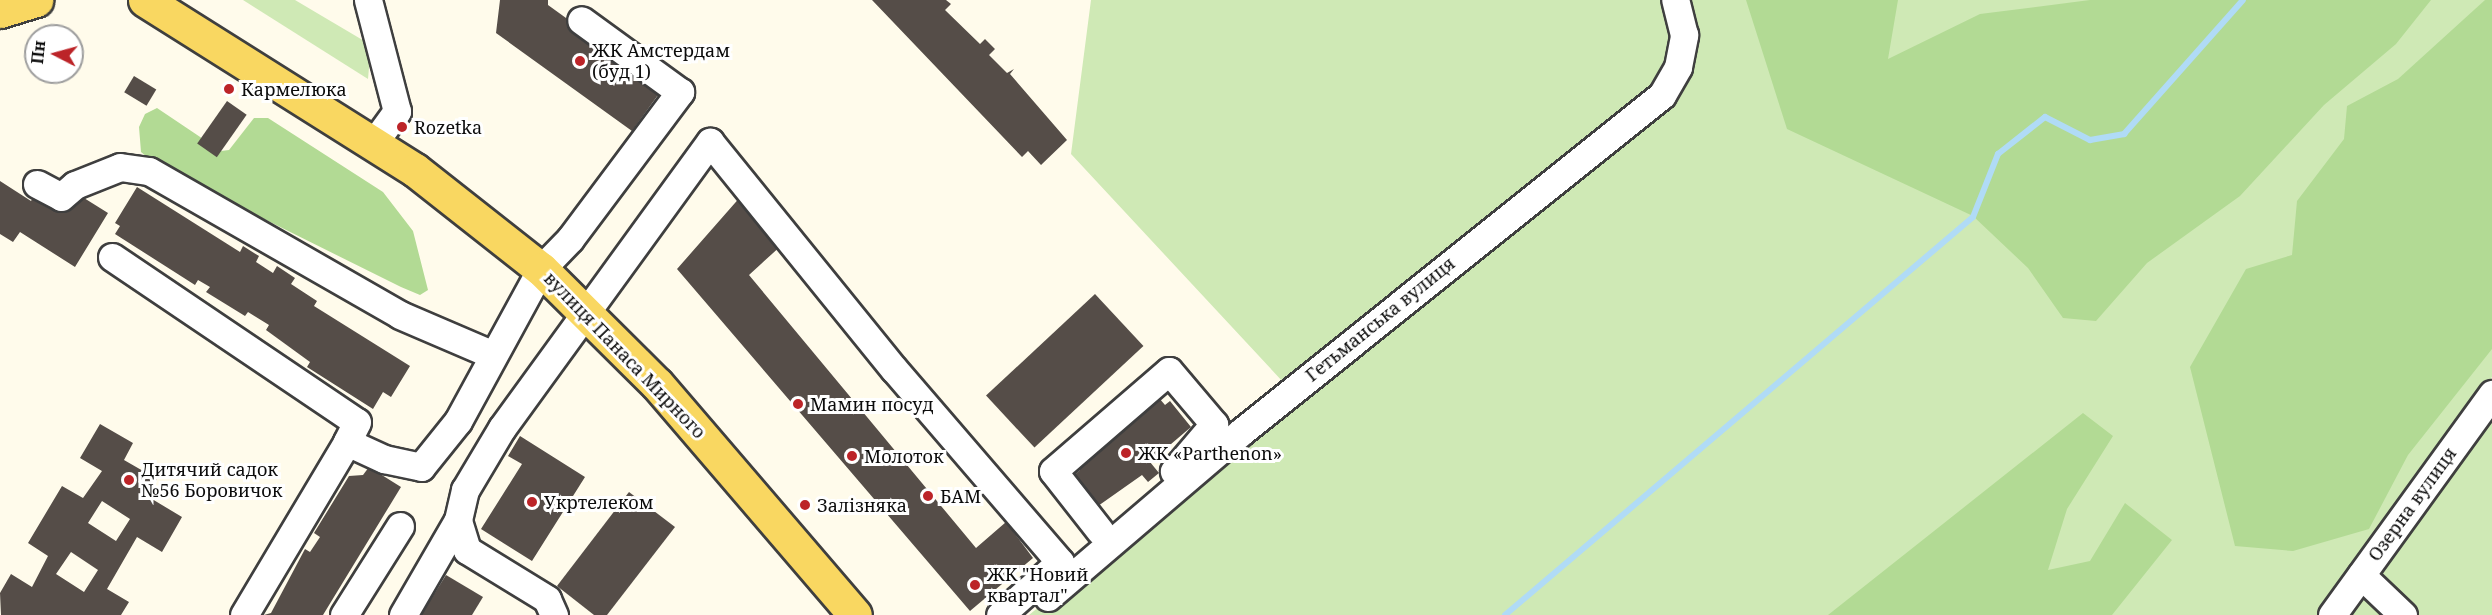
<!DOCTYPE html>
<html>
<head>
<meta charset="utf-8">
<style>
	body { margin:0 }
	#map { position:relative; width:2492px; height:615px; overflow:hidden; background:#fffbeb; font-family:"Noto Serif",serif }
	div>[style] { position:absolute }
	.green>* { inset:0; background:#cfe9b5 }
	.forest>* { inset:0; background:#b2da94 }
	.stream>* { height:6px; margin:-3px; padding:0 3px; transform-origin:3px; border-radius:3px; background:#b0dbf6 }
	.building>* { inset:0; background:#554d48; transform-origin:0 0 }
	.roads { filter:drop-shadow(2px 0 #3f3f3f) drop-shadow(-2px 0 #3f3f3f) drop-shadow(0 2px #3f3f3f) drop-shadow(0 -2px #3f3f3f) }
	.minor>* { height:27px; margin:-13.5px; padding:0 13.5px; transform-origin:13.5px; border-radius:13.5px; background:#fff }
	.major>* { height:33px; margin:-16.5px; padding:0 16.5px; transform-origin:16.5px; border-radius:16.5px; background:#f9d761 }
	.dots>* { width:16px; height:16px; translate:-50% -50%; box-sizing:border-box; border:3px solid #fff; border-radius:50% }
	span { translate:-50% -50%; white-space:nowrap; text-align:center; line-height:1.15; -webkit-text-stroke:6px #fff; paint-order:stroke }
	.poi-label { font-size:18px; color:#0c0c0c }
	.left { translate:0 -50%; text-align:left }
	.street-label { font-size:18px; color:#0c0c0c }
	.north { position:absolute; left:24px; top:24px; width:60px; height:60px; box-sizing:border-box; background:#fff; border:2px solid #9e9e9e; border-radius:50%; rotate:276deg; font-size:16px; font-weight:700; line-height:24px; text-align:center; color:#0c0c0c }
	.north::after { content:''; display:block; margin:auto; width:21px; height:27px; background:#bc2428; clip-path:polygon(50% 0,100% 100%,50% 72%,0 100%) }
</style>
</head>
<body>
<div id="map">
	<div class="green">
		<i style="clip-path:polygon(243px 0,295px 0,371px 45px,368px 79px)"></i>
		<i style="clip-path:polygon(1091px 0,2492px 0,2492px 377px,2320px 615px,1029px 615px,1297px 397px,1071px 154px)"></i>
		<i style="clip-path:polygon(2492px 411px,2492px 615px,2343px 615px)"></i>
	</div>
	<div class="forest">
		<i style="clip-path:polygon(1746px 0,1898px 0,1888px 59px,1980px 14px,2090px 0,2431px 0,2396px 44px,2324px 105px,2240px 196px,2147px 263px,2096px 321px,2063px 318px,2028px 268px,1973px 216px,1787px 129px)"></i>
		<i style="clip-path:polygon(2485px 0,2492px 0,2492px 349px,2408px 455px,2369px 529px,2293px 551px,2235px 546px,2190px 367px,2246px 269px,2292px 255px,2297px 201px,2344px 139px,2347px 106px,2398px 79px)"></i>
		<i style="clip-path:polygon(157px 108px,221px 151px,229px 150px,254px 118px,268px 118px,383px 192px,413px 231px,428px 290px,420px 295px,401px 287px,159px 167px,141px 152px,139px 127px,145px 114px)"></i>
		<i style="clip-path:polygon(2083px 413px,2113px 436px,2067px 509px,2048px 570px,2090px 561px,2125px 503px,2172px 540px,2112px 615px,1828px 615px)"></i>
	</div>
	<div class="stream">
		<i style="left:1505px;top:615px;width:614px;rotate:-40.38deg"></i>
		<i style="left:1973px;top:217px;width:68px;rotate:-68.4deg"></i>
		<i style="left:1998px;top:154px;width:60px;rotate:-38.2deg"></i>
		<i style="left:2045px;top:117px;width:51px;rotate:27.1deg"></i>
		<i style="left:2090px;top:140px;width:35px;rotate:-10deg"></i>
		<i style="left:2124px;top:134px;width:179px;rotate:-48.4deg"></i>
	</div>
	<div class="building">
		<i style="clip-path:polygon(500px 0,548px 0,548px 5px,663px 88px,632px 131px,496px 33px)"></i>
		<i style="clip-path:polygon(872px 0,946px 0,951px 4px,945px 10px,980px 44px,985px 39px,995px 49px,989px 55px,1007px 73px,1014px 69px,1010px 74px,1067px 140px,1041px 165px,1028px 151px,1022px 157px)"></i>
		<i style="left:134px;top:76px;width:26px;height:19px;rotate:31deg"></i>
		<i style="left:227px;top:101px;width:24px;height:52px;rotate:35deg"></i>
		<i style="clip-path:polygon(0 181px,31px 201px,36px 192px,65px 210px,76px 193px,108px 213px,75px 267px,20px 232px,13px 242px,0 234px)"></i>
		<i style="clip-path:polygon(137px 187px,240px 252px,243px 246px,259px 256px,256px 262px,273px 273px,277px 266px,295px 278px,291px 284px,317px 301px,314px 306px,410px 366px,391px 397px,383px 392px,373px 409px,307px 367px,310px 362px,266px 330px,269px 325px,248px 312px,245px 316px,206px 292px,210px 287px,198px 280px,195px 285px,115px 234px,120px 226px,115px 223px)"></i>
		<i style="clip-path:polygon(742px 195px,784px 243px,749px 275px,976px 548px,1006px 522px,1033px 558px,970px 611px,677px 269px)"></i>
		<i style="left:1095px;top:294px;width:71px;height:149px;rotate:47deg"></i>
		<i style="clip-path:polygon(1159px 398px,1165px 405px,1170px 401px,1191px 427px,1150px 462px,1159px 473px,1148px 482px,1142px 475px,1098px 506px,1073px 476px,1080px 470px,1076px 466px,1136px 410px,1140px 414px)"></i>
		<i style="clip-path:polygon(evenodd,100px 424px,133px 443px,124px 460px,157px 479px,147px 496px,182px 517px,162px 552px,137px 537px,107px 589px,129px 602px,121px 615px,1px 615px,0 593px,11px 574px,32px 587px,48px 556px,28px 543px,62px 486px,83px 498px,102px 471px,80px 458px,100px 424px,102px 501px,130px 519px,116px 541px,88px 523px,102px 501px,100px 424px,71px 552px,98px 570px,84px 592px,56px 574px,71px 552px)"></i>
		<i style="clip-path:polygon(520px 436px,585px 477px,532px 561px,481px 529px,522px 464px,508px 456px)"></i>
		<i style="clip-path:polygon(369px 467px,401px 487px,323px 615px,264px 615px,271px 613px,305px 549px,310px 552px,320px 537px,314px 533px,349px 476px,363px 475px)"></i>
		<i style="clip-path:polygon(629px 492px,675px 527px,607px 615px,594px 615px,557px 586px)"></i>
		<i style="clip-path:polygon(446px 575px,483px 597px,472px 615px,421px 615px)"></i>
	</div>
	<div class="roads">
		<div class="minor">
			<i style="left:368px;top:0;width:115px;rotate:75.4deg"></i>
			<i style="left:397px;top:111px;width:39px;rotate:126deg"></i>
			<i style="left:37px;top:184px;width:27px;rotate:28deg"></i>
			<i style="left:61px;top:197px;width:18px;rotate:-41deg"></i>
			<i style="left:75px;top:185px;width:48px;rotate:-21.8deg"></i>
			<i style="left:120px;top:167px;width:29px;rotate:8deg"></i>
			<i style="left:149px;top:171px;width:289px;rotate:29.8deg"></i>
			<i style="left:400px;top:315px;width:99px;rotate:23.2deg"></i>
			<i style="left:112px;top:257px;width:295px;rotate:34deg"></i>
			<i style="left:357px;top:422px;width:22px;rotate:117deg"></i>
			<i style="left:347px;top:442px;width:41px;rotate:24.7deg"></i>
			<i style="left:384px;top:459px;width:38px;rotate:12deg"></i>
			<i style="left:421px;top:467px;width:59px;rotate:-51.2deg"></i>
			<i style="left:458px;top:421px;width:173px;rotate:-61.4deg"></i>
			<i style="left:541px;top:269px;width:42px;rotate:-46deg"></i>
			<i style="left:570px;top:239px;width:184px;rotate:-53.2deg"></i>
			<i style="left:680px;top:92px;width:122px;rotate:-144deg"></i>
			<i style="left:1100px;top:531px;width:76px;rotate:-128.1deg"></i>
			<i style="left:1053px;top:471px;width:153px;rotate:-40.8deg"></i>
			<i style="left:1169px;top:371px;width:70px;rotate:49.7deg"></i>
			<i style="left:1214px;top:424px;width:62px;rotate:130.4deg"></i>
			<i style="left:2361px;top:575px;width:58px;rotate:43.6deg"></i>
			<i style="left:1048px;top:597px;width:254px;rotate:-40.5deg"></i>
			<i style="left:1241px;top:432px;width:539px;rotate:-38.68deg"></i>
			<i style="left:1662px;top:95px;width:32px;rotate:-60deg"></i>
			<i style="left:1678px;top:67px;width:33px;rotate:-79deg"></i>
			<i style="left:1684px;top:35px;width:36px;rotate:-104deg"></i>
			<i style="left:244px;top:615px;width:201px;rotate:-59.2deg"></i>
			<i style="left:344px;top:615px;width:105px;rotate:-57.8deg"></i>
			<i style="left:403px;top:615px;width:110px;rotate:-59.9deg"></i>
			<i style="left:554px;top:615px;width:17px;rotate:-114deg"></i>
			<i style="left:547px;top:599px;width:94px;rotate:-148.5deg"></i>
			<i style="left:467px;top:550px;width:31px;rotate:-107deg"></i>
			<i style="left:458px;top:520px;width:31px;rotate:-77deg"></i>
			<i style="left:465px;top:490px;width:72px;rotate:-59.2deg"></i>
			<i style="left:502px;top:428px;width:354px;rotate:-54deg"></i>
			<i style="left:710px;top:142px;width:292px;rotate:51deg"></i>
			<i style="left:894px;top:369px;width:255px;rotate:49.3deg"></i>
			<i style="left:1060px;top:562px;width:80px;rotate:138.5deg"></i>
			<i style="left:2332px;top:615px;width:273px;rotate:-54.1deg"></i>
		</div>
		<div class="major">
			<i style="left:145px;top:0;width:319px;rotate:32.2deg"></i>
			<i style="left:415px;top:170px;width:160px;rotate:38.2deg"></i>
			<i style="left:541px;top:269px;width:163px;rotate:44.8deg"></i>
			<i style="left:657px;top:384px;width:304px;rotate:49.4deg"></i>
			<i style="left:0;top:11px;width:38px;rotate:-17deg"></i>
		</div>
	</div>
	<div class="dots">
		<i style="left:580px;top:61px;background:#bc2428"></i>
		<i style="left:229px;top:89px;background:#bc2428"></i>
		<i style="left:402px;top:127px;background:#bc2428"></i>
		<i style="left:798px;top:404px;background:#bc2428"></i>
		<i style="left:1126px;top:453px;background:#bc2428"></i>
		<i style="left:852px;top:456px;background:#bc2428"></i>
		<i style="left:129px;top:480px;background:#bc2428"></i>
		<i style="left:928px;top:496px;background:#bc2428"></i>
		<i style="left:532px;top:502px;background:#bc2428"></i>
		<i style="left:805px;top:505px;background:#bc2428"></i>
		<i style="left:975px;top:585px;background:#bc2428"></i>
	</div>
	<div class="poi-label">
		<span class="left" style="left:592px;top:61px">ЖК Амстердам<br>(буд 1)</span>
		<span class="left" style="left:241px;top:89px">Кармелюка</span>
		<span class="left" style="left:414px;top:127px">Rozetka</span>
		<span class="left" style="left:810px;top:404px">Мамин посуд</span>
		<span class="left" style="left:1138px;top:453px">ЖК «Parthenon»</span>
		<span class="left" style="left:864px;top:456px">Молоток</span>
		<span class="left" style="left:141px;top:480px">Дитячий садок<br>№56 Боровичок</span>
		<span class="left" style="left:940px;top:496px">БАМ</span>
		<span class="left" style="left:544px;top:502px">Укртелеком</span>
		<span class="left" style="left:817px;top:505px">Залізняка</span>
		<span class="left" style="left:987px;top:585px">ЖК "Новий<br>квартал"</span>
	</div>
	<div class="street-label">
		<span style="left:1380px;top:319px;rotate:-39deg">Гетьманська вулиця</span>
		<span style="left:625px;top:355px;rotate:46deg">вулиця Панаса Мирного</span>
		<span style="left:2412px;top:504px;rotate:-54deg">Озерна вулиця</span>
	</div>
	<div class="north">Пн</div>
</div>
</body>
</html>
